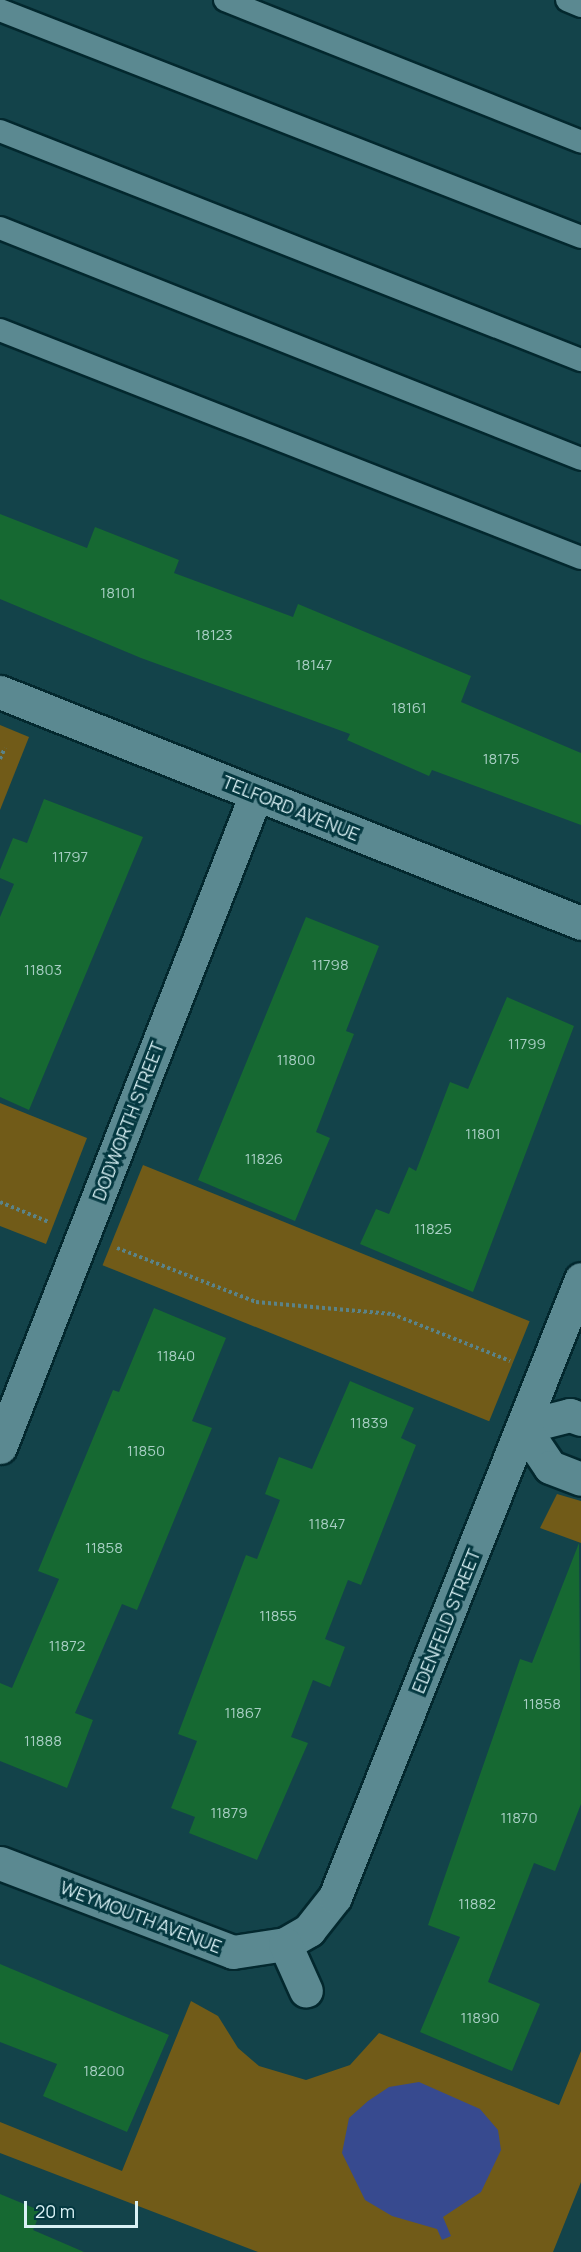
<!DOCTYPE html>
<html>
<head>
<meta charset="utf-8">
<style>
	body { margin:0 }
	#map { position:relative; width:581px; height:2252px; overflow:hidden; background:#13434a; font-family:Manrope,sans-serif }
	div>[style] { position:absolute }
	.green>* { inset:0; background:#715b18; transform-origin:0 0 }
	.water>* { inset:0; background:#374a8f }
	.building>* { inset:0; background:#166932 }
	.path>* { height:4px; margin-top:-2px; transform-origin:0; background:repeating-linear-gradient(90deg,#5b8388 0 3px,transparent 0 6px) }
	.roads { filter:drop-shadow(2px 0 #03282e) drop-shadow(-2px 0 #03282e) drop-shadow(0 2px #03282e) drop-shadow(0 -2px #03282e) }
	.service>* { height:22px; margin:-11px; padding:0 11px; transform-origin:11px; border-radius:11px; background:#5b8991 }
	.minor>* { height:33px; margin:-16.5px; padding:0 16.5px; transform-origin:16.5px; border-radius:16.5px; background:#5b8991 }
	span { translate:-50% -50%; white-space:nowrap; text-align:center; line-height:1.15; -webkit-text-stroke:6px #043840; paint-order:stroke }
	.number-label { font-size:15px; color:#a8cfc4 }
	.number-label span { -webkit-text-stroke-width:0 }
	.street-label { font-size:18px; color:#d9f1f5 }
	.scale { position:absolute; left:24px; top:2201px; width:114px; height:27px; box-sizing:border-box; border:3px solid #d9f1f5; border-top:0; padding-left:8px; font-size:18px; line-height:21px; white-space:nowrap; color:#d9f1f5; -webkit-text-stroke:4px #043840; paint-order:stroke }
</style>
</head>
<body>
<div id="map">
	<div class="green">
		<i style="clip-path:polygon(0 725px,29px 737px,0 810px)"></i>
		<i style="clip-path:polygon(0 1103px,87px 1138px,46px 1244px,0 1226px)"></i>
		<i style="left:143px;top:1165px;width:417px;height:108px;rotate:22deg"></i>
		<i style="clip-path:polygon(557px 1494px,581px 1501px,581px 1543px,540px 1528px)"></i>
		<i style="clip-path:polygon(191px 2001px,218px 2016px,238px 2048px,259px 2066px,306px 2080px,350px 2065px,379px 2033px,559px 2105px,581px 2051px,581px 2182px,553px 2252px,258px 2252px,0 2153px,0 2122px,122px 2171px)"></i>
	</div>
	<div class="water">
		<i style="clip-path:polygon(419px 2082px,480px 2109px,498px 2130px,501px 2150px,481px 2192px,443px 2217px,451px 2236px,442px 2240px,437px 2229px,392px 2216px,365px 2200px,342px 2153px,349px 2118px,368px 2101px,389px 2087px)"></i>
	</div>
	<div class="building">
		<i style="clip-path:polygon(0 514px,87px 548px,95px 527px,179px 560px,174px 573px,293px 617px,298px 604px,471px 676px,461px 702px,581px 753px,581px 825px,432px 770px,429px 776px,347px 740px,350px 734px,141px 658px,0 599px)"></i>
		<i style="clip-path:polygon(44px 799px,143px 837px,29px 1110px,0 1097px,0 917px,14px 884px,0 878px,0 870px,13px 838px,27px 843px)"></i>
		<i style="clip-path:polygon(306px 917px,379px 946px,346px 1031px,354px 1034px,316px 1132px,330px 1138px,295px 1221px,198px 1180px)"></i>
		<i style="clip-path:polygon(507px 997px,574px 1026px,473px 1292px,360px 1244px,376px 1209px,389px 1214px,409px 1167px,416px 1171px,450px 1082px,468px 1089px)"></i>
		<i style="clip-path:polygon(154px 1308px,226px 1338px,192px 1421px,212px 1428px,137px 1610px,122px 1604px,75px 1713px,93px 1720px,67px 1788px,0 1761px,0 1683px,12px 1688px,59px 1579px,38px 1571px,113px 1390px,119px 1392px)"></i>
		<i style="clip-path:polygon(350px 1381px,414px 1408px,401px 1438px,416px 1445px,361px 1585px,348px 1580px,325px 1639px,345px 1647px,330px 1687px,313px 1680px,291px 1737px,308px 1743px,257px 1860px,189px 1833px,195px 1817px,171px 1808px,197px 1741px,178px 1734px,246px 1555px,257px 1559px,280px 1500px,265px 1494px,279px 1457px,312px 1469px)"></i>
		<i style="clip-path:polygon(579px 1543px,581px 1804px,555px 1871px,534px 1863px,488px 1982px,540px 2004px,512px 2071px,420px 2032px,460px 1937px,428px 1925px,520px 1659px,532px 1663px)"></i>
		<i style="clip-path:polygon(0 1964px,169px 2035px,127px 2132px,43px 2096px,57px 2064px,0 2042px)"></i>
		<i style="clip-path:polygon(0 2194px,41px 2211px,33px 2230px,84px 2252px,0 2252px)"></i>
	</div>
	<div class="path">
		<i style="left:0;top:759px;width:12px;rotate:-66deg"></i>
		<i style="left:0;top:1202px;width:53px;rotate:22.2deg"></i>
		<i style="left:117px;top:1248px;width:149px;rotate:21.2deg"></i>
		<i style="left:256px;top:1302px;width:137px;rotate:5deg"></i>
		<i style="left:392px;top:1314px;width:127px;rotate:21.7deg"></i>
	</div>
	<div class="roads">
		<div class="service">
			<i style="left:225px;top:0;width:383px;rotate:21.7deg"></i>
			<i style="left:567px;top:0;width:15px;rotate:23deg"></i>
			<i style="left:0;top:10px;width:624px;rotate:21.34deg"></i>
			<i style="left:0;top:131px;width:625px;rotate:21.51deg"></i>
			<i style="left:0;top:228px;width:625px;rotate:21.68deg"></i>
			<i style="left:0;top:330px;width:624px;rotate:21.43deg"></i>
		</div>
		<div class="minor">
			<i style="left:0;top:692px;width:625px;rotate:21.68deg"></i>
			<i style="left:581px;top:1419px;width:12px;rotate:-160deg"></i>
			<i style="left:570px;top:1415px;width:49px;rotate:165.7deg"></i>
			<i style="left:523px;top:1427px;width:48px;rotate:56deg"></i>
			<i style="left:550px;top:1467px;width:33px;rotate:21deg"></i>
			<i style="left:0;top:1447px;width:701px;rotate:-68.59deg"></i>
			<i style="left:0;top:1863px;width:249px;rotate:20.9deg"></i>
			<i style="left:233px;top:1952px;width:53px;rotate:-8.7deg"></i>
			<i style="left:285px;top:1944px;width:28px;rotate:-30deg"></i>
			<i style="left:309px;top:1930px;width:42px;rotate:-51.8deg"></i>
			<i style="left:335px;top:1897px;width:665px;rotate:-68.29deg"></i>
			<i style="left:285px;top:1944px;width:51px;rotate:65.9deg"></i>
		</div>
	</div>
	<div class="number-label">
		<span style="left:118px;top:593px">18101</span>
		<span style="left:214px;top:635px">18123</span>
		<span style="left:314px;top:665px">18147</span>
		<span style="left:409px;top:708px">18161</span>
		<span style="left:501px;top:759px">18175</span>
		<span style="left:70px;top:857px">11797</span>
		<span style="left:330px;top:965px">11798</span>
		<span style="left:43px;top:970px">11803</span>
		<span style="left:527px;top:1044px">11799</span>
		<span style="left:296px;top:1060px">11800</span>
		<span style="left:483px;top:1134px">11801</span>
		<span style="left:264px;top:1159px">11826</span>
		<span style="left:433px;top:1229px">11825</span>
		<span style="left:176px;top:1356px">11840</span>
		<span style="left:369px;top:1423px">11839</span>
		<span style="left:146px;top:1451px">11850</span>
		<span style="left:327px;top:1524px">11847</span>
		<span style="left:104px;top:1548px">11858</span>
		<span style="left:278px;top:1616px">11855</span>
		<span style="left:67px;top:1646px">11872</span>
		<span style="left:542px;top:1704px">11858</span>
		<span style="left:243px;top:1713px">11867</span>
		<span style="left:43px;top:1741px">11888</span>
		<span style="left:229px;top:1813px">11879</span>
		<span style="left:519px;top:1818px">11870</span>
		<span style="left:477px;top:1904px">11882</span>
		<span style="left:480px;top:2018px">11890</span>
		<span style="left:104px;top:2071px">18200</span>
	</div>
	<div class="street-label">
		<span style="left:291px;top:808px;rotate:22deg">TELFORD AVENUE</span>
		<span style="left:128px;top:1121px;rotate:-69deg">DODWORTH STREET</span>
		<span style="left:446px;top:1621px;rotate:-68deg">EDENFELD STREET</span>
		<span style="left:141px;top:1917px;rotate:21deg">WEYMOUTH AVENUE</span>
	</div>
	<div class="scale">20 m</div>
</div>
</body>
</html>
